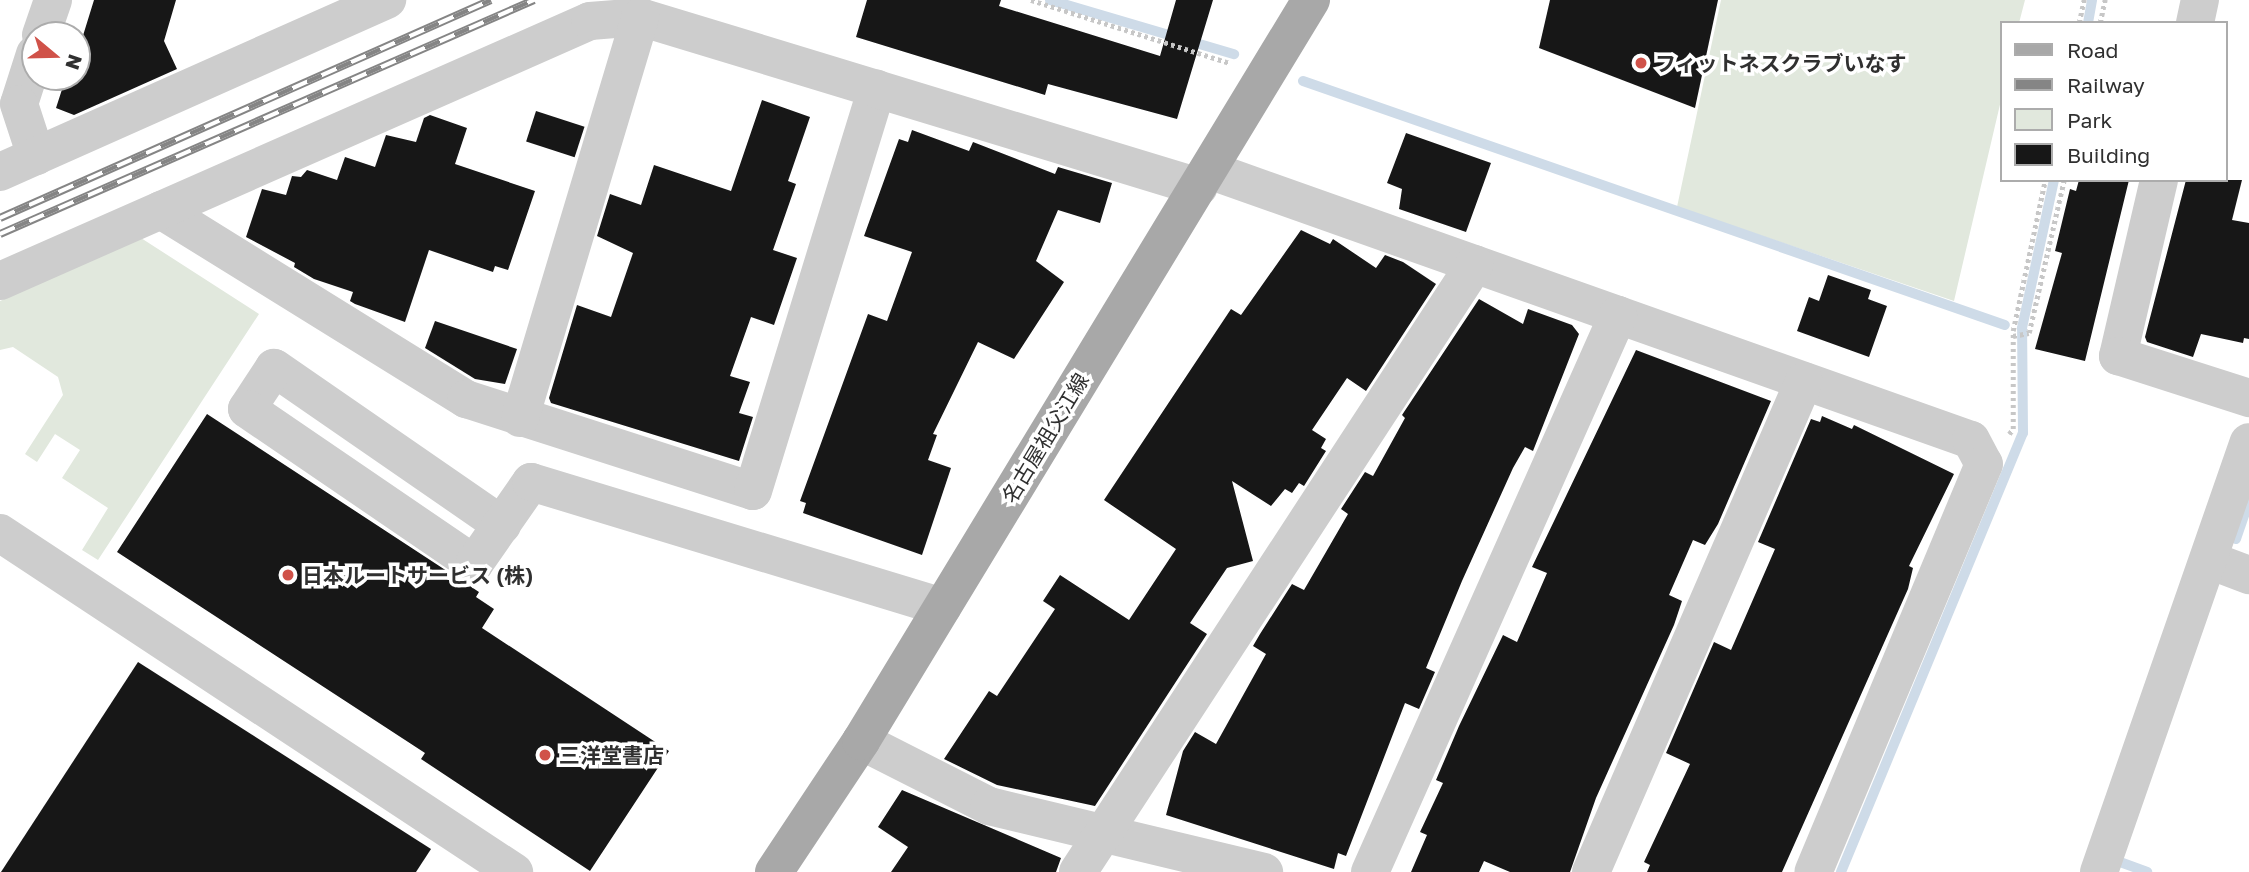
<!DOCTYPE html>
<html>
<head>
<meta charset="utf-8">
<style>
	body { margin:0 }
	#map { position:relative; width:2249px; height:872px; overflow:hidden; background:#fff; font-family:"Golos Text","Noto Sans JP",sans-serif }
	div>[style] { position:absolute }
	.green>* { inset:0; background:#e1e8dd }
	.stream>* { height:10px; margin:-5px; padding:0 5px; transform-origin:5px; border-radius:5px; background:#cedbe8 }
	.building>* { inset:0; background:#171717; transform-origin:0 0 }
	.path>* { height:4.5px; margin-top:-2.25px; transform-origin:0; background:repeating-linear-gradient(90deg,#c7c7c7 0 3.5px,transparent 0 7px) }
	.minor>* { height:38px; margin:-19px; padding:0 19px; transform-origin:19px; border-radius:19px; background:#cdcdcd }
	.major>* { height:38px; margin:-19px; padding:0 19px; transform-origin:19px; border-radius:19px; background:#a8a8a8 }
	.rail>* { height:8px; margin-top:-4px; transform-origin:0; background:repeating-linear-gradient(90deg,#fff 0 16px,#858585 0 32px); box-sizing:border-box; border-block:2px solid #858585 }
	.dots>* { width:19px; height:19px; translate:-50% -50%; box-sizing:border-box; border:4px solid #fff; border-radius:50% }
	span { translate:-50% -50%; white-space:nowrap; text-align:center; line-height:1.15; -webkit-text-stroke:7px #fff; paint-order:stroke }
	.poi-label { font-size:21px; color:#303030; font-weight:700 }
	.left { translate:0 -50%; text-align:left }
	.street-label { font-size:21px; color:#303030 }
	.legend { position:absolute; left:2000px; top:21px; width:228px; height:161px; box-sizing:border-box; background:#fff; border:2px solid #acacac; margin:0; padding:9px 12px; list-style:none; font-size:21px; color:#303030 }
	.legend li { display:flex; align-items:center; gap:14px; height:35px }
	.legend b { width:35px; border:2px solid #acacac }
	.north { position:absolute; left:21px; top:21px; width:70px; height:70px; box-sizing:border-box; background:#fff; border:2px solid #acacac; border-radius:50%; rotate:109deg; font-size:19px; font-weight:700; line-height:28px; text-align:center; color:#303030 }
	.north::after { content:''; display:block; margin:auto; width:24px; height:32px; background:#d05249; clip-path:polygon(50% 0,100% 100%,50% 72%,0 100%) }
</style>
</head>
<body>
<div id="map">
	<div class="green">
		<i style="clip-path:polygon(1721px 0,2025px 0,2019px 23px,2002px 23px,2002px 96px,1954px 301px,1677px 207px)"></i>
		<i style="clip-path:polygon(141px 238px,259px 314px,98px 560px,82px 550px,108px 508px,62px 478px,80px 450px,55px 434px,37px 462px,25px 454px,63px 395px,58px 377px,13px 347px,0 350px,0 301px)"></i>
	</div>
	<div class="stream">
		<i style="left:1050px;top:0;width:192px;rotate:16.4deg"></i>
		<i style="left:2088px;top:23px;width:23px;rotate:-80deg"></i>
		<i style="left:1303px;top:81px;width:743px;rotate:19.17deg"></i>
		<i style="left:2236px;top:539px;width:40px;rotate:-71.1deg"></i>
		<i style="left:2120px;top:862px;width:29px;rotate:20deg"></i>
		<i style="left:1841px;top:872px;width:475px;rotate:-67.5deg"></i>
		<i style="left:2023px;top:433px;width:105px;rotate:-90.5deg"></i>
		<i style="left:2022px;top:328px;width:151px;rotate:-77.8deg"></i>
	</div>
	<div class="building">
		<i style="clip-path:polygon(94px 0,176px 0,164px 41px,177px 69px,74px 115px,56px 108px,66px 77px,77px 77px,77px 55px)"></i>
		<i style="clip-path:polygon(867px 0,1001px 0,999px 6px,1160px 56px,1176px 0,1213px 0,1177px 119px,1048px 84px,1045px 95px,856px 37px)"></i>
		<i style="clip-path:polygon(1550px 0,1718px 0,1695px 108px,1539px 48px)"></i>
		<i style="clip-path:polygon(762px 100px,810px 117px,788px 181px,796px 184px,773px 250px,797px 258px,774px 325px,751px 317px,730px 376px,750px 382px,739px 413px,753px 417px,739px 461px,551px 403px,549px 398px,577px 305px,611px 317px,633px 253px,597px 236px,610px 194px,641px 205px,654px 165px,731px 191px)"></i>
		<i style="left:536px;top:111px;width:51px;height:32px;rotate:18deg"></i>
		<i style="clip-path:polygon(430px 115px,467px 128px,455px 164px,535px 191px,508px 270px,495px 266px,493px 272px,429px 250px,405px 322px,355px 304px,350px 301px,353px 292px,314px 279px,294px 267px,295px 263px,246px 237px,262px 189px,286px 195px,292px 176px,301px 177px,307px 170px,337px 180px,345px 157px,375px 167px,386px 135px,416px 142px,424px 118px)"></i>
		<i style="clip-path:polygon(912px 130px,969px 151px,973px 142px,1055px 174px,1058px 167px,1112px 183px,1100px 223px,1058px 210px,1036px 261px,1064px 282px,1014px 359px,978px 342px,933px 434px,937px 435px,928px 460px,951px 468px,922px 555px,803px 513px,806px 503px,800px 501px,868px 314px,887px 321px,912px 252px,864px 236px,899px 139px,908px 142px)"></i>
		<i style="clip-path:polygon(1406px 133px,1491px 163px,1466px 232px,1399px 209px,1402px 189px,1387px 183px)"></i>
		<i style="clip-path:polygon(2079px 180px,2129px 180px,2085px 361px,2035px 349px,2062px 253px,2055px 251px,2070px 189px,2076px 191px)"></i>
		<i style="clip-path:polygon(2186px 180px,2242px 180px,2232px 220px,2249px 223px,2249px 339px,2244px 338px,2243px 343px,2201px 334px,2193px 357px,2147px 342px,2145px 337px)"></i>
		<i style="clip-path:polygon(1301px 230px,1330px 244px,1333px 239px,1376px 268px,1385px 255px,1403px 262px,1436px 284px,1366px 391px,1347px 378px,1312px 430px,1326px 439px,1321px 448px,1326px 451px,1304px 486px,1299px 483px,1292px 493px,1285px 489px,1271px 506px,1232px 481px,1253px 561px,1227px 568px,1190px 623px,1207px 634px,1095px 806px,997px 785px,944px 759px,989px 691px,997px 696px,1055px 609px,1043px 601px,1060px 575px,1129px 620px,1176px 549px,1104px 500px,1231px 309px,1241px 315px)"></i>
		<i style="clip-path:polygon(1828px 275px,1871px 290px,1868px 299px,1887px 306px,1869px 357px,1797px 331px,1809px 297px,1819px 301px)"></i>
		<i style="clip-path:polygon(1479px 299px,1523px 324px,1528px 309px,1572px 325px,1579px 334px,1533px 451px,1525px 447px,1513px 468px,1462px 581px,1426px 668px,1435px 672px,1419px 709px,1405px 703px,1346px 856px,1338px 853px,1334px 869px,1166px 815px,1183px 751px,1195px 732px,1216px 744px,1266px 654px,1253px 646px,1260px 634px,1292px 584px,1304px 590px,1348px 514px,1341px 509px,1365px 472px,1373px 476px,1405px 418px,1402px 415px)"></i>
		<i style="clip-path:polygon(435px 321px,517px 349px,505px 384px,475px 379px,425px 348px)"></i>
		<i style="clip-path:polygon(1636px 350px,1771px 401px,1718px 524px,1705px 545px,1693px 540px,1669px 595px,1682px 601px,1674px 625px,1596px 798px,1570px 872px,1510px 872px,1484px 861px,1479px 872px,1411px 872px,1427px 835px,1420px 832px,1443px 783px,1436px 780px,1459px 726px,1503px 635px,1517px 642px,1547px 573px,1532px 567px)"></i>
		<i style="clip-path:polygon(207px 414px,479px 592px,476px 597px,494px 609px,482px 628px,669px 751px,590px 871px,421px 759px,425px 753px,117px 552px)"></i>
		<i style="clip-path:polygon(1822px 416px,1852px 429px,1854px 425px,1954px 474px,1909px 566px,1913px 568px,1908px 589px,1782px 872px,1647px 872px,1650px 865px,1644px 862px,1690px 764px,1666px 753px,1714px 642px,1731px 650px,1775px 549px,1758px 542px,1811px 419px,1820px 422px)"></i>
		<i style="clip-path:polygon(138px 662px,431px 849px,416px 872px,1px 872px)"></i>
		<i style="clip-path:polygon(902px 790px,1061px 858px,1056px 872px,891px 872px,908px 847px,878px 827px)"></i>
	</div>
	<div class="path">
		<i style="left:1031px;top:0;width:209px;rotate:17.6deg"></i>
		<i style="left:2079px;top:23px;width:24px;rotate:-78deg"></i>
		<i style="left:2100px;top:23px;width:24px;rotate:-78deg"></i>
		<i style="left:2013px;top:336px;width:16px;rotate:-11deg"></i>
		<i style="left:2029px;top:333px;width:157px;rotate:-77.1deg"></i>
		<i style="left:2009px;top:434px;width:6px;rotate:-51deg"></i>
		<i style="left:2013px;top:429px;width:98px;rotate:-90deg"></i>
		<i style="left:2013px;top:331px;width:154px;rotate:-78deg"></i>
	</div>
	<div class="minor">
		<i style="left:2195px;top:23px;width:24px;rotate:-78deg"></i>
		<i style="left:41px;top:35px;width:37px;rotate:-71deg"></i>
		<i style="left:35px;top:54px;width:52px;rotate:107.7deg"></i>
		<i style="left:19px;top:104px;width:55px;rotate:71.9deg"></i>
		<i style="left:1209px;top:170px;width:808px;rotate:19.51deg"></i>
		<i style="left:1971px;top:440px;width:27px;rotate:62deg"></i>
		<i style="left:1984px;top:464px;width:442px;rotate:112.7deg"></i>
		<i style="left:0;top:172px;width:424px;rotate:-24deg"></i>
		<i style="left:2159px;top:180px;width:181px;rotate:103.1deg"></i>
		<i style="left:2118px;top:356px;width:138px;rotate:17.8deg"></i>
		<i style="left:161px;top:210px;width:359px;rotate:31.8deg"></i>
		<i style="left:466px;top:399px;width:301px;rotate:17.8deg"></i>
		<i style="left:753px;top:491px;width:421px;rotate:-72.9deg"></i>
		<i style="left:0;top:281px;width:645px;rotate:-23.78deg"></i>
		<i style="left:590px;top:21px;width:50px;rotate:-4.6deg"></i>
		<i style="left:640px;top:17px;width:584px;rotate:16.92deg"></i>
		<i style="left:520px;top:418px;width:419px;rotate:-73.3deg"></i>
		<i style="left:502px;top:525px;width:277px;rotate:-145.4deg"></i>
		<i style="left:274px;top:368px;width:49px;rotate:123.4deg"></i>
		<i style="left:247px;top:409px;width:275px;rotate:34.3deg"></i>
		<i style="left:474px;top:564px;width:100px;rotate:-55.2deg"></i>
		<i style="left:531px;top:482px;width:430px;rotate:16.9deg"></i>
		<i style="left:0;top:533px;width:616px;rotate:33.41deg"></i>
		<i style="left:2209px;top:560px;width:43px;rotate:20.6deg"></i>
		<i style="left:861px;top:741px;width:144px;rotate:26.9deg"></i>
		<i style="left:989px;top:806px;width:283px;rotate:13.5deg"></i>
		<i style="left:1078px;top:872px;width:726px;rotate:-56.86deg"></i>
		<i style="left:1370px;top:872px;width:610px;rotate:-66deg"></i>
		<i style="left:1591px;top:872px;width:535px;rotate:-66.55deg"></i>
		<i style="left:2099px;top:872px;width:455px;rotate:-70.8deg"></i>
	</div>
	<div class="major">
		<i style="left:774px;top:872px;width:157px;rotate:-56.4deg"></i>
		<i style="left:861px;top:741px;width:867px;rotate:-58.73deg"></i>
	</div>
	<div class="rail">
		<i style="left:0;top:218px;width:537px;rotate:-23.94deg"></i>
		<i style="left:0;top:234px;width:583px;rotate:-23.66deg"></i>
	</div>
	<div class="dots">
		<i style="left:1641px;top:63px;background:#d05249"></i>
		<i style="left:288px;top:575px;background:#d05249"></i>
		<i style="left:545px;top:755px;background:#d05249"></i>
	</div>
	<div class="poi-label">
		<span class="left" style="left:1655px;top:63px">フィットネスクラブいなす</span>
		<span class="left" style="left:302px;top:575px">日本ルートサービス (株)</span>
		<span class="left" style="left:559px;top:755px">三洋堂書店</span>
	</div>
	<div class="street-label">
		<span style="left:1045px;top:438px;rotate:-59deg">名古屋祖父江線</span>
	</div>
	<ul class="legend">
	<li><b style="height:9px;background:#a8a8a8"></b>Road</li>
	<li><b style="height:9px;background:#858585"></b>Railway</li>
	<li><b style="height:19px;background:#e1e8dd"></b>Park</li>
	<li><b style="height:19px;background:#171717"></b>Building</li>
	</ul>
	<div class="north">N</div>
</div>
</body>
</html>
